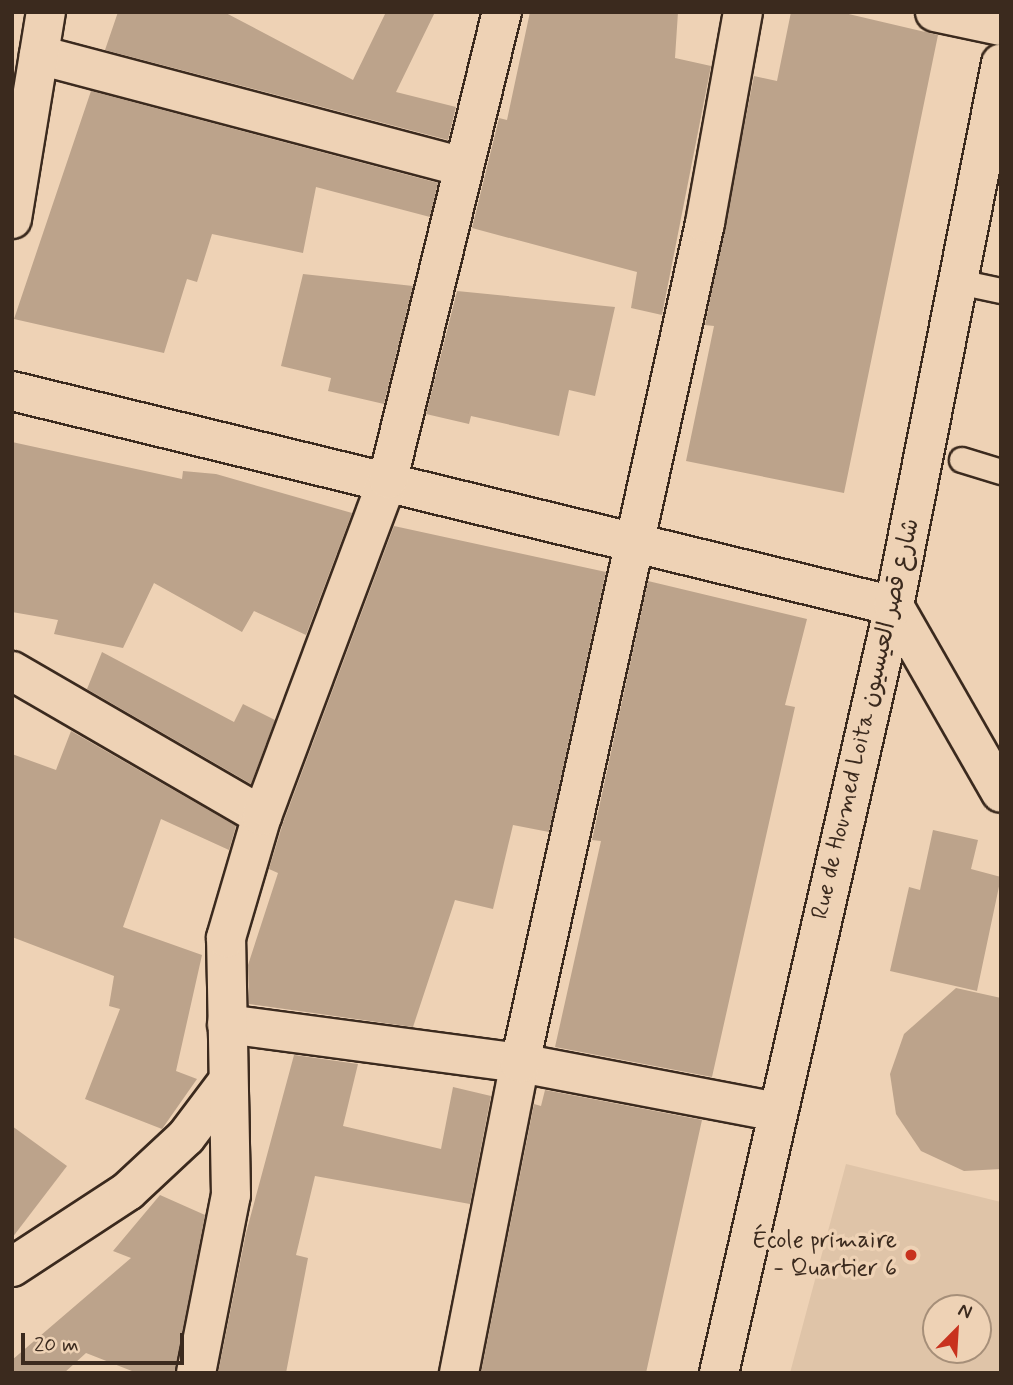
<!DOCTYPE html>
<html>
<head>
<meta charset="utf-8">
<style>
	body { margin:0 }
	#map { position:relative; width:1013px; height:1385px; overflow:hidden; background:#eed2b5; font-family:Mynerve,"Playpen Sans Arabic",sans-serif }
	div>[style] { position:absolute }
	.built>* { inset:0; background:#dfc4a8 }
	.building>* { inset:0; background:#bca38b }
	.roads { filter:drop-shadow(2px 0 #3b2a1e) drop-shadow(-2px 0 #3b2a1e) drop-shadow(0 2px #3b2a1e) drop-shadow(0 -2px #3b2a1e) }
	.lane>* { height:24px; margin:-12px; padding:0 12px; transform-origin:12px; border-radius:12px; background:#eed2b5 }
	.street>* { height:38px; margin:-19px; padding:0 19px; transform-origin:19px; border-radius:19px; background:#eed2b5 }
	.secondary>* { height:38px; margin:-19px; padding:0 19px; transform-origin:19px; border-radius:19px; background:#eed2b5 }
	.dots>* { width:19px; height:19px; translate:-50% -50%; box-sizing:border-box; border:4px solid #eed2b5; border-radius:50% }
	span { translate:-50% -50%; white-space:nowrap; text-align:center; line-height:1.15; -webkit-text-stroke:7px #eed2b5; paint-order:stroke }
	.street-label { font-size:24px; color:#3b2a1e }
	.poi-label { font-size:24px; color:#3b2a1e }
	.right { translate:-100% -50%; text-align:right }
	.frame { position:absolute; inset:0; border:14px solid #3b2a1e; pointer-events:none }
	.north { position:absolute; left:922px; top:1294px; width:70px; height:70px; box-sizing:border-box; background:#eed2b5; border:2px solid #a68f79; border-radius:50%; rotate:24deg; font-size:19px; font-weight:700; line-height:28px; text-align:center; color:#3b2a1e }
	.north::after { content:''; display:block; margin:auto; width:24px; height:32px; background:#c8321e; clip-path:polygon(50% 0,100% 100%,50% 72%,0 100%) }
	.scale { position:absolute; left:21px; top:1333px; width:163px; height:32px; box-sizing:border-box; border:4px solid #3b2a1e; border-top:0; padding-left:9px; font-size:21px; line-height:24px; white-space:nowrap; color:#3b2a1e; -webkit-text-stroke:5px #eed2b5; paint-order:stroke }
</style>
</head>
<body>
<div id="map">
	<div class="built">
		<i style="clip-path:polygon(evenodd,846px 1164px,1001px 1202px,1001px 1373px,790px 1373px,846px 1164px,936px 1308px,978px 1308px,978px 1350px,936px 1350px,936px 1308px)"></i>
	</div>
	<div class="building">
		<i style="clip-path:polygon(118px 12px,224px 12px,353px 80px,386px 12px,435px 12px,396px 92px,456px 107px,448px 140px,105px 50px)"></i>
		<i style="clip-path:polygon(530px 12px,678px 12px,675px 58px,711px 66px,662px 315px,631px 308px,637px 272px,472px 228px,499px 118px,507px 120px)"></i>
		<i style="clip-path:polygon(791px 12px,840px 12px,938px 35px,844px 493px,686px 461px,714px 326px,705px 325px,754px 76px,777px 81px)"></i>
		<i style="clip-path:polygon(91px 91px,438px 183px,430px 217px,316px 187px,303px 253px,212px 234px,197px 282px,187px 279px,164px 353px,14px 319px)"></i>
		<i style="clip-path:polygon(303px 274px,413px 286px,384px 404px,328px 391px,331px 378px,281px 366px)"></i>
		<i style="clip-path:polygon(457px 291px,615px 307px,595px 396px,569px 390px,559px 436px,471px 416px,469px 424px,426px 414px)"></i>
		<i style="clip-path:polygon(12px 442px,182px 479px,183px 471px,216px 474px,352px 513px,306px 635px,254px 611px,242px 632px,154px 583px,123px 648px,54px 634px,58px 620px,12px 612px)"></i>
		<i style="clip-path:polygon(394px 526px,606px 572px,549px 832px,513px 825px,493px 909px,455px 900px,413px 1027px,249px 1004px,248px 965px,278px 873px,269px 869px,283px 823px)"></i>
		<i style="clip-path:polygon(648px 581px,807px 619px,785px 705px,795px 707px,712px 1077px,555px 1047px,601px 841px,592px 840px)"></i>
		<i style="clip-path:polygon(102px 652px,234px 722px,243px 704px,275px 720px,251px 784px,87px 689px)"></i>
		<i style="clip-path:polygon(71px 731px,236px 826px,229px 850px,161px 819px,123px 927px,202px 955px,176px 1071px,197px 1079px,162px 1129px,85px 1099px,120px 1009px,109px 1006px,114px 976px,12px 937px,12px 754px,56px 770px)"></i>
		<i style="clip-path:polygon(933px 830px,978px 840px,971px 869px,1001px 877px,977px 991px,890px 971px,909px 887px,920px 890px)"></i>
		<i style="clip-path:polygon(956px 988px,1001px 998px,1001px 1169px,964px 1171px,921px 1151px,896px 1114px,890px 1074px,904px 1034px)"></i>
		<i style="clip-path:polygon(294px 1055px,358px 1064px,343px 1126px,441px 1149px,453px 1087px,491px 1096px,470px 1204px,315px 1176px,296px 1255px,308px 1258px,286px 1373px,218px 1373px,246px 1233px)"></i>
		<i style="clip-path:polygon(545px 1090px,702px 1120px,646px 1373px,481px 1373px,534px 1104px,541px 1106px)"></i>
		<i style="clip-path:polygon(12px 1126px,67px 1166px,12px 1238px)"></i>
		<i style="clip-path:polygon(160px 1195px,205px 1215px,175px 1373px,137px 1373px,86px 1353px,64px 1373px,12px 1373px,12px 1360px,131px 1258px,113px 1251px)"></i>
	</div>
	<div class="roads">
		<div class="lane">
			<i style="left:959px;top:282px;width:43px;rotate:12.1deg"></i>
			<i style="left:962px;top:460px;width:41px;rotate:17.1deg"></i>
		</div>
		<div class="street">
			<i style="left:935px;top:12px;width:67px;rotate:12deg"></i>
			<i style="left:39px;top:55px;width:439px;rotate:14.8deg"></i>
			<i style="left:12px;top:219px;width:210px;rotate:-80.7deg"></i>
			<i style="left:12px;top:391px;width:908px;rotate:13.7deg"></i>
			<i style="left:894px;top:606px;width:215px;rotate:60.2deg"></i>
			<i style="left:12px;top:671px;width:289px;rotate:30.1deg"></i>
			<i style="left:227px;top:1024px;width:296px;rotate:7.6deg"></i>
			<i style="left:520px;top:1063px;width:262px;rotate:10.8deg"></i>
			<i style="left:12px;top:1267px;width:139px;rotate:-33.2deg"></i>
			<i style="left:128px;top:1191px;width:79px;rotate:-43deg"></i>
			<i style="left:186px;top:1137px;width:66px;rotate:-53deg"></i>
			<i style="left:196px;top:1373px;width:181px;rotate:-78.9deg"></i>
			<i style="left:231px;top:1195px;width:257px;rotate:-91.1deg"></i>
			<i style="left:226px;top:938px;width:127px;rotate:-73.6deg"></i>
			<i style="left:262px;top:816px;width:360px;rotate:-69.5deg"></i>
			<i style="left:388px;top:479px;width:481px;rotate:-76.3deg"></i>
			<i style="left:459px;top:1373px;width:316px;rotate:-78.9deg"></i>
			<i style="left:520px;top:1063px;width:860px;rotate:-77.58deg"></i>
			<i style="left:705px;top:223px;width:214px;rotate:-79.8deg"></i>
		</div>
		<div class="secondary">
			<i style="left:719px;top:1373px;width:787px;rotate:-77.15deg"></i>
			<i style="left:894px;top:606px;width:553px;rotate:-78.85deg"></i>
		</div>
	</div>
	<div class="dots">
		<i style="left:911px;top:1255px;background:#c8321e"></i>
	</div>
	<div class="street-label">
		<span style="left:866px;top:719px;rotate:-77deg">Rue de Houmed Loita شارع قصر العيسيون</span>
	</div>
	<div class="poi-label">
		<span class="right" style="left:897px;top:1255px">École primaire<br>- Quartier 6</span>
	</div>
	<div class="frame"></div>
	<div class="north">N</div>
	<div class="scale">20 m</div>
</div>
</body>
</html>
